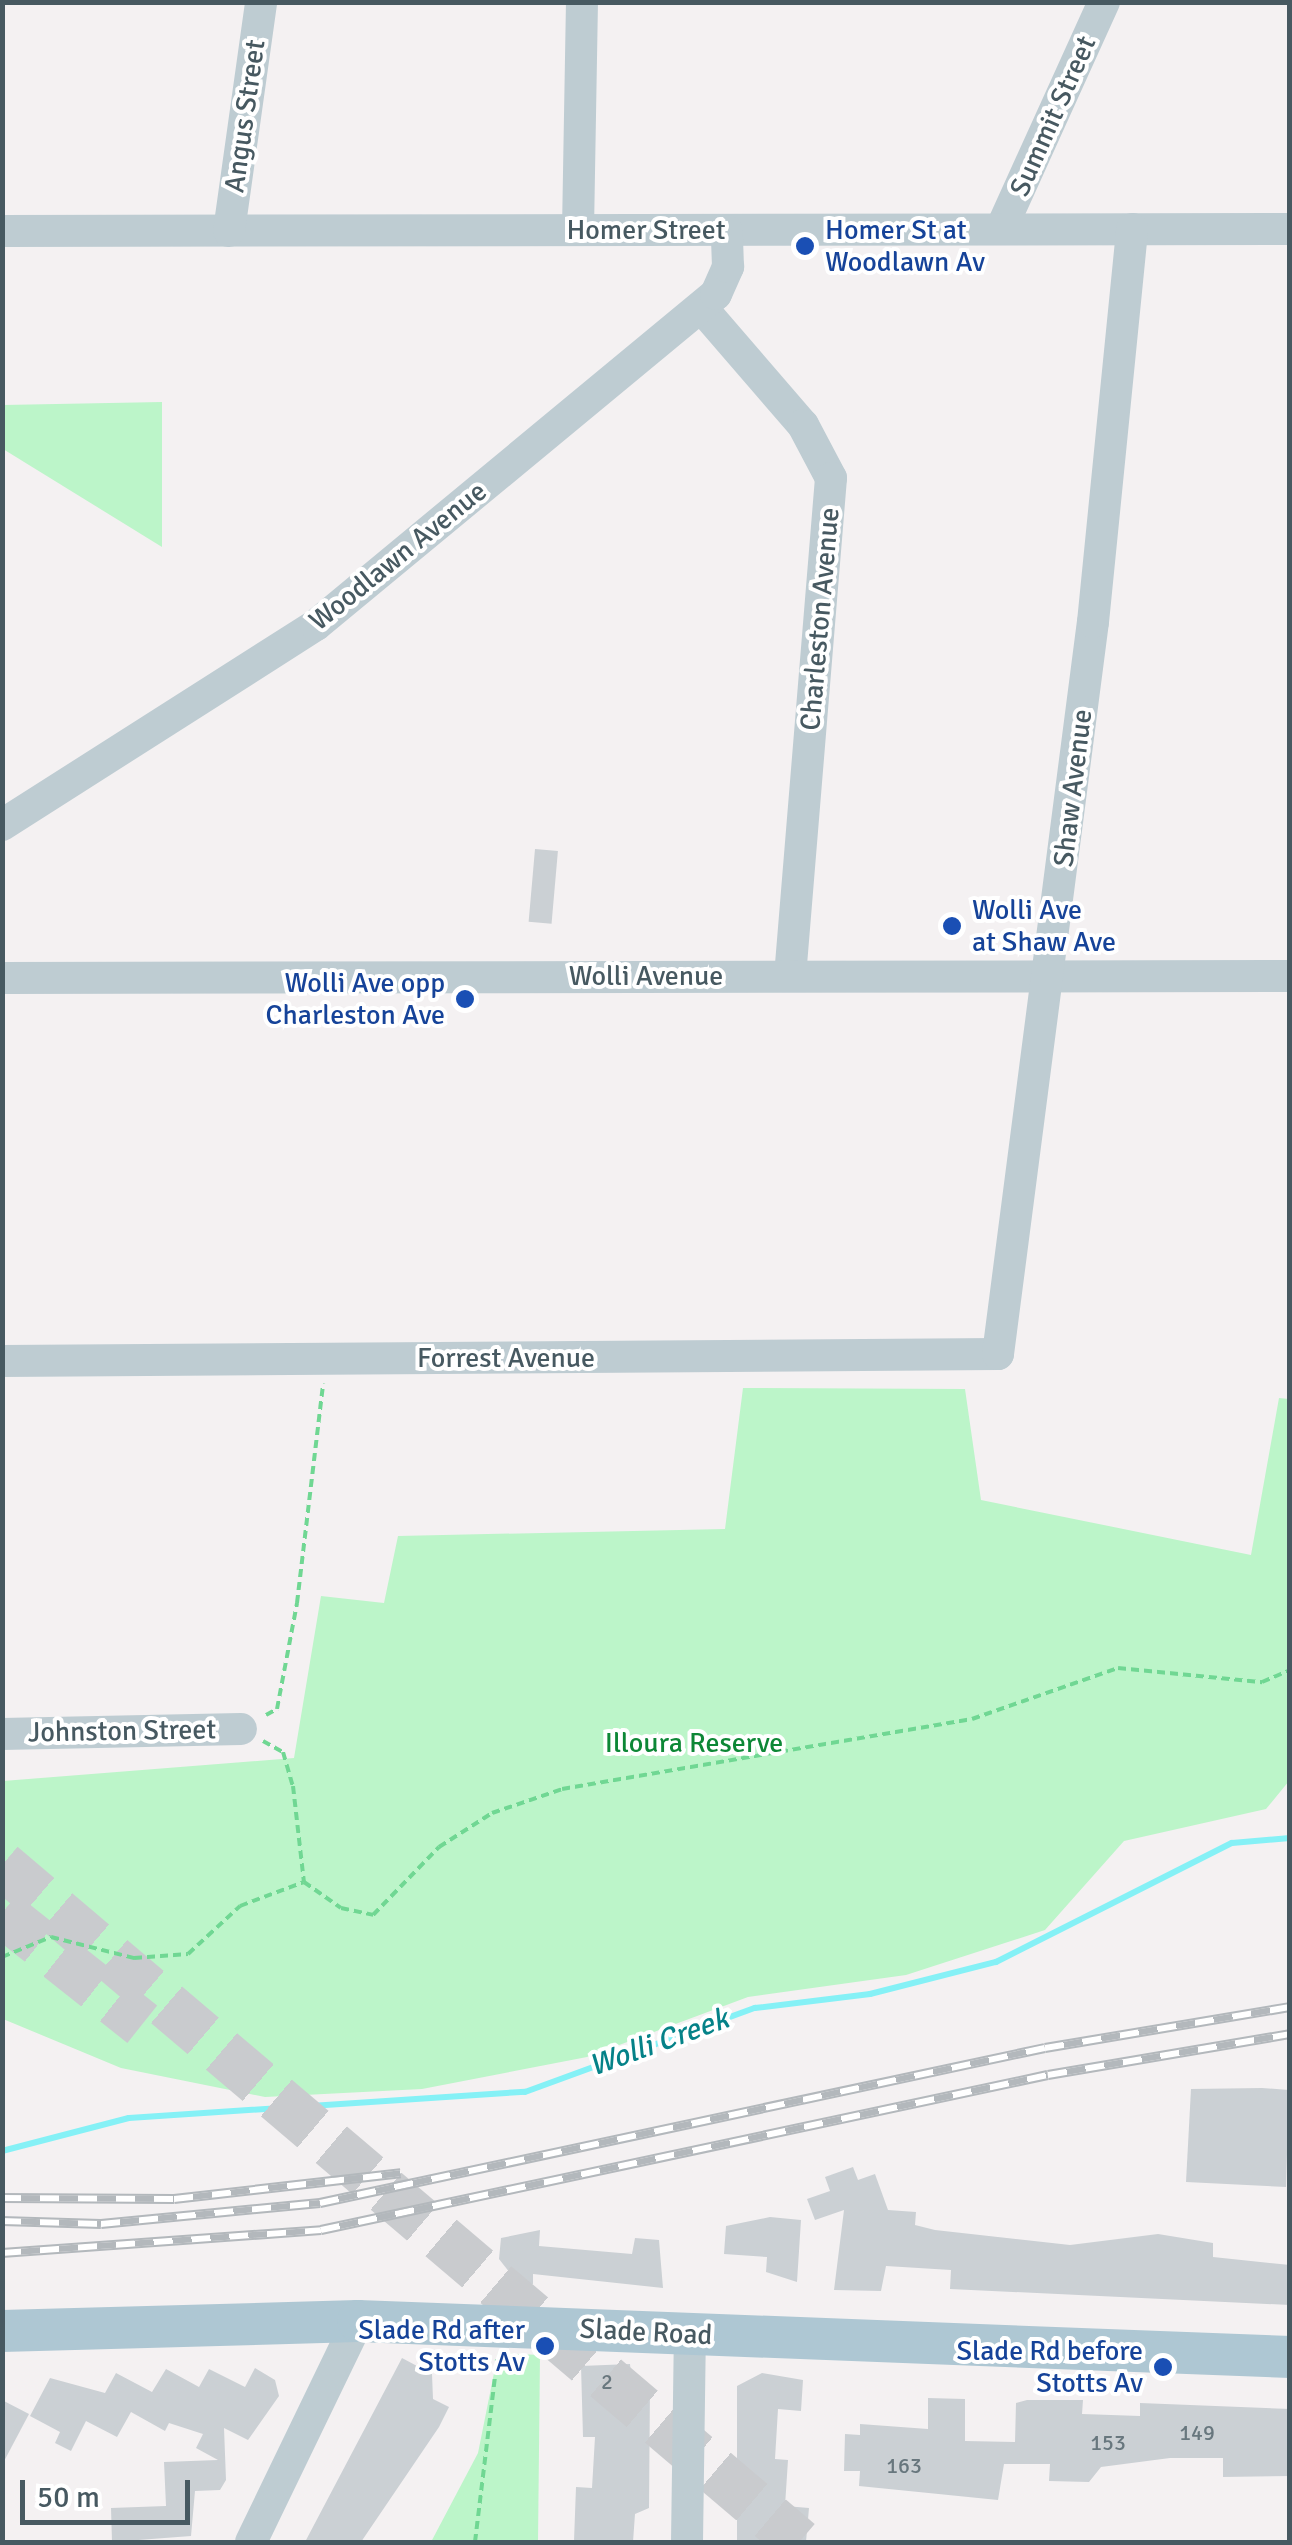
<!DOCTYPE html>
<html>
<head>
<meta charset="utf-8">
<style>
	body { margin:0 }
	#map { position:relative; width:1292px; height:2545px; overflow:hidden; background:#f4f1f2; font-family:Signika,sans-serif }
	div>[style] { position:absolute }
	.green>* { inset:0; background:#bcf5c9 }
	.stream>* { height:6px; margin:-3px; padding:0 3px; transform-origin:3px; border-radius:3px; background:#85f1f6 }
	.building>* { inset:0; background:#cbd0d4; transform-origin:0 0 }
	.highway-tunnel>* { height:48px; margin-top:-24px; transform-origin:0; background:repeating-linear-gradient(90deg,#c9cbce 0 48px,transparent 0 72px) }
	.path>* { height:4px; margin-top:-2px; transform-origin:0; background:repeating-linear-gradient(90deg,#70d793 0 8px,transparent 0 13px) }
	.minor>* { height:32px; margin:-16px; padding:0 16px; transform-origin:16px; border-radius:16px; background:#beccd2 }
	.major>* { height:42px; margin:-21px; padding:0 21px; transform-origin:21px; border-radius:21px; background:#aec7d3 }
	.rail>* { height:10px; margin-top:-5px; transform-origin:0; background:repeating-linear-gradient(90deg,#fff 0 19px,#b3b8bc 0 38px); box-sizing:border-box; border-block:2px solid #b3b8bc }
	.dots>* { width:28px; height:28px; translate:-50% -50%; box-sizing:border-box; border:5px solid #fff; border-radius:50% }
	span { translate:-50% -50%; white-space:nowrap; text-align:center; line-height:1.15; -webkit-text-stroke:8px #fff; paint-order:stroke }
	.number-label { font-size:22px; color:#68777e }
	.number-label span { -webkit-text-stroke-width:0 }
	.street-label { font-size:28px; color:#475961 }
	.transit-label { font-size:28px; color:#164399 }
	.left { translate:0 -50%; text-align:left }
	.right { translate:-100% -50%; text-align:right }
	.park-label { font-size:28px; color:#0d8736 }
	.water-label { font-size:30px; color:#058288; font-style:italic }
	.frame { position:absolute; inset:0; border:5px solid #475961; pointer-events:none }
	.scale { position:absolute; left:20px; top:2480px; width:170px; height:45px; box-sizing:border-box; border:5px solid #475961; border-top:0; padding-left:12px; font-size:30px; line-height:35px; white-space:nowrap; color:#475961; -webkit-text-stroke:8px #fff; paint-order:stroke }
</style>
</head>
<body>
<div id="map">
	<div class="green">
		<i style="clip-path:polygon(162px 402px,162px 547px,3px 449px,3px 405px)"></i>
		<i style="clip-path:polygon(743px 1388px,965px 1389px,981px 1500px,1251px 1555px,1279px 1398px,1289px 1399px,1289px 1781px,1266px 1809px,1124px 1841px,1045px 1930px,906px 1975px,748px 1997px,587px 2057px,422px 2089px,265px 2097px,121px 2068px,3px 2019px,3px 1781px,294px 1758px,321px 1596px,384px 1603px,398px 1536px,725px 1529px)"></i>
		<i style="clip-path:polygon(498px 2353px,540px 2355px,538px 2542px,431px 2542px,478px 2453px)"></i>
	</div>
	<div class="stream">
		<i style="left:2px;top:2151px;width:131px;rotate:-14.6deg"></i>
		<i style="left:129px;top:2118px;width:397px;rotate:-3.8deg"></i>
		<i style="left:525px;top:2092px;width:245px;rotate:-20.1deg"></i>
		<i style="left:755px;top:2008px;width:116px;rotate:-6.9deg"></i>
		<i style="left:870px;top:1994px;width:130px;rotate:-14.3deg"></i>
		<i style="left:996px;top:1962px;width:264px;rotate:-26.8deg"></i>
		<i style="left:1232px;top:1843px;width:58px;rotate:-4.9deg"></i>
	</div>
	<div class="building">
		<i style="left:535px;top:849px;width:23px;height:73px;rotate:5deg"></i>
		<i style="clip-path:polygon(1262px 2088px,1289px 2090px,1286px 2187px,1186px 2182px,1191px 2089px)"></i>
		<i style="clip-path:polygon(853px 2167px,858px 2180px,875px 2174px,888px 2210px,916px 2212px,915px 2225px,935px 2230px,1070px 2245px,1158px 2234px,1213px 2243px,1213px 2257px,1290px 2265px,1290px 2305px,950px 2289px,951px 2270px,886px 2266px,881px 2291px,834px 2290px,844px 2210px,815px 2220px,807px 2199px,830px 2191px,825px 2177px)"></i>
		<i style="clip-path:polygon(770px 2217px,801px 2220px,797px 2282px,766px 2272px,767px 2257px,724px 2254px,726px 2226px)"></i>
		<i style="clip-path:polygon(540px 2230px,539px 2246px,632px 2254px,635px 2238px,659px 2240px,663px 2288px,533px 2274px,533px 2284px,518px 2283px,499px 2259px,501px 2238px)"></i>
		<i style="clip-path:polygon(402px 2358px,432px 2374px,433px 2399px,449px 2407px,439px 2427px,361px 2542px,305px 2542px)"></i>
		<i style="clip-path:polygon(630px 2364px,632px 2384px,650px 2385px,649px 2508px,635px 2514px,633px 2542px,574px 2541px,576px 2487px,592px 2488px,595px 2437px,583px 2437px,581px 2366px)"></i>
		<i style="clip-path:polygon(255px 2368px,275px 2380px,279px 2396px,248px 2440px,224px 2428px,226px 2480px,220px 2490px,195px 2491px,191px 2536px,112px 2542px,111px 2508px,166px 2506px,164px 2462px,218px 2460px,196px 2448px,203px 2434px,169px 2423px,165px 2431px,131px 2412px,117px 2437px,86px 2421px,71px 2451px,55px 2443px,60px 2432px,30px 2416px,50px 2378px,105px 2393px,116px 2373px,152px 2392px,166px 2369px,199px 2387px,209px 2369px,245px 2387px)"></i>
		<i style="clip-path:polygon(762px 2373px,803px 2380px,801px 2411px,778px 2409px,775px 2459px,788px 2460px,785px 2506px,809px 2508px,806px 2542px,737px 2542px,737px 2386px)"></i>
		<i style="clip-path:polygon(928px 2398px,965px 2399px,965px 2441px,1015px 2442px,1016px 2403px,1027px 2400px,1083px 2400px,1082px 2414px,1140px 2416px,1140px 2403px,1290px 2409px,1290px 2476px,1223px 2477px,1223px 2458px,1170px 2458px,1101px 2467px,1089px 2482px,1049px 2481px,1050px 2464px,1004px 2464px,998px 2500px,859px 2486px,860px 2471px,844px 2471px,845px 2434px,860px 2435px,860px 2424px,928px 2429px)"></i>
		<i style="clip-path:polygon(2px 2400px,29px 2414px,2px 2465px)"></i>
	</div>
	<div class="highway-tunnel">
		<i style="left:2px;top:1865px;width:1046px;rotate:40.35deg"></i>
		<i style="left:2px;top:1913px;width:179px;rotate:38.4deg"></i>
	</div>
	<div class="path">
		<i style="left:266px;top:1715px;width:13px;rotate:-29deg"></i>
		<i style="left:277px;top:1709px;width:108px;rotate:-79.3deg"></i>
		<i style="left:297px;top:1603px;width:221px;rotate:-83.2deg"></i>
		<i style="left:263px;top:1741px;width:23px;rotate:29deg"></i>
		<i style="left:283px;top:1752px;width:35px;rotate:74deg"></i>
		<i style="left:293px;top:1786px;width:97px;rotate:83.5deg"></i>
		<i style="left:304px;top:1882px;width:45px;rotate:35.1deg"></i>
		<i style="left:341px;top:1908px;width:33px;rotate:12deg"></i>
		<i style="left:373px;top:1915px;width:95px;rotate:-45.9deg"></i>
		<i style="left:439px;top:1847px;width:63px;rotate:-32.7deg"></i>
		<i style="left:492px;top:1813px;width:74px;rotate:-18.9deg"></i>
		<i style="left:562px;top:1789px;width:416px;rotate:-9.7deg"></i>
		<i style="left:972px;top:1719px;width:155px;rotate:-19.3deg"></i>
		<i style="left:1118px;top:1668px;width:145px;rotate:5.6deg"></i>
		<i style="left:1262px;top:1682px;width:30px;rotate:-23deg"></i>
		<i style="left:2px;top:1957px;width:53px;rotate:-22.2deg"></i>
		<i style="left:51px;top:1937px;width:86px;rotate:14.2deg"></i>
		<i style="left:134px;top:1958px;width:54px;rotate:-4.2deg"></i>
		<i style="left:188px;top:1954px;width:71px;rotate:-42.7deg"></i>
		<i style="left:240px;top:1906px;width:68px;rotate:-20.6deg"></i>
		<i style="left:475px;top:2542px;width:184px;rotate:-83.1deg"></i>
	</div>
	<div class="minor">
		<i style="left:1001px;top:229px;width:249px;rotate:-65.6deg"></i>
		<i style="left:578px;top:230px;width:228px;rotate:-89deg"></i>
		<i style="left:2px;top:231px;width:1288px;rotate:-0.09deg"></i>
		<i style="left:229px;top:231px;width:231px;rotate:-82deg"></i>
		<i style="left:701px;top:307px;width:156px;rotate:49.2deg"></i>
		<i style="left:803px;top:425px;width:60px;rotate:62.2deg"></i>
		<i style="left:831px;top:478px;width:499px;rotate:94.7deg"></i>
		<i style="left:2px;top:825px;width:372px;rotate:-32.5deg"></i>
		<i style="left:316px;top:625px;width:519px;rotate:-39.61deg"></i>
		<i style="left:716px;top:294px;width:30px;rotate:-66deg"></i>
		<i style="left:728px;top:267px;width:36px;rotate:-92deg"></i>
		<i style="left:2px;top:978px;width:1288px;rotate:-0.09deg"></i>
		<i style="left:2px;top:1361px;width:996px;rotate:-0.4deg"></i>
		<i style="left:998px;top:1354px;width:738px;rotate:-82.61deg"></i>
		<i style="left:1093px;top:622px;width:395px;rotate:-84.3deg"></i>
		<i style="left:2px;top:1734px;width:239px;rotate:-1.2deg"></i>
		<i style="left:251px;top:2542px;width:246px;rotate:-64.2deg"></i>
		<i style="left:687px;top:2542px;width:208px;rotate:-89.2deg"></i>
	</div>
	<div class="major">
		<i style="left:2px;top:2331px;width:356px;rotate:-1.6deg"></i>
		<i style="left:358px;top:2321px;width:933px;rotate:2.21deg"></i>
	</div>
	<div class="rail">
		<i style="left:2px;top:2198px;width:172px;rotate:0.3deg"></i>
		<i style="left:174px;top:2199px;width:228px;rotate:-6.5deg"></i>
		<i style="left:2px;top:2221px;width:99px;rotate:1.7deg"></i>
		<i style="left:101px;top:2224px;width:220px;rotate:-5.5deg"></i>
		<i style="left:320px;top:2203px;width:741px;rotate:-12.07deg"></i>
		<i style="left:1045px;top:2048px;width:248px;rotate:-9.5deg"></i>
		<i style="left:2px;top:2253px;width:320px;rotate:-4.1deg"></i>
		<i style="left:321px;top:2230px;width:743px;rotate:-12.04deg"></i>
		<i style="left:1048px;top:2075px;width:245px;rotate:-9.6deg"></i>
	</div>
	<div class="dots">
		<i style="left:805px;top:246px;background:#1a4fb4"></i>
		<i style="left:952px;top:926px;background:#1a4fb4"></i>
		<i style="left:465px;top:999px;background:#1a4fb4"></i>
		<i style="left:545px;top:2346px;background:#1a4fb4"></i>
		<i style="left:1163px;top:2367px;background:#1a4fb4"></i>
	</div>
	<div class="number-label">
		<span style="left:607px;top:2382px">2</span>
		<span style="left:1197px;top:2433px">149</span>
		<span style="left:1108px;top:2443px">153</span>
		<span style="left:904px;top:2466px">163</span>
	</div>
	<div class="street-label">
		<span style="left:245px;top:116px;rotate:-82deg">Angus Street</span>
		<span style="left:1053px;top:116px;rotate:-66deg">Summit Street</span>
		<span style="left:646px;top:230px">Homer Street</span>
		<span style="left:398px;top:556px;rotate:-39deg">Woodlawn Avenue</span>
		<span style="left:820px;top:619px;rotate:-85deg">Charleston Avenue</span>
		<span style="left:1073px;top:788px;rotate:-83deg">Shaw Avenue</span>
		<span style="left:646px;top:976px">Wolli Avenue</span>
		<span style="left:506px;top:1358px">Forrest Avenue</span>
		<span style="left:122px;top:1731px;rotate:-1deg">Johnston Street</span>
		<span style="left:646px;top:2332px;rotate:3deg">Slade Road</span>
	</div>
	<div class="transit-label">
		<span class="left" style="left:825px;top:246px">Homer St at<br>Woodlawn Av</span>
		<span class="left" style="left:972px;top:926px">Wolli Ave<br>at Shaw Ave</span>
		<span class="right" style="left:445px;top:999px">Wolli Ave opp<br>Charleston Ave</span>
		<span class="right" style="left:525px;top:2346px">Slade Rd after<br>Stotts Av</span>
		<span class="right" style="left:1143px;top:2367px">Slade Rd before<br>Stotts Av</span>
	</div>
	<div class="park-label">
		<span style="left:694px;top:1743px">Illoura Reserve</span>
	</div>
	<div class="water-label">
		<span style="left:659px;top:2043px;rotate:-20deg">Wolli Creek</span>
	</div>
	<div class="frame"></div>
	<div class="scale">50 m</div>
</div>
</body>
</html>
